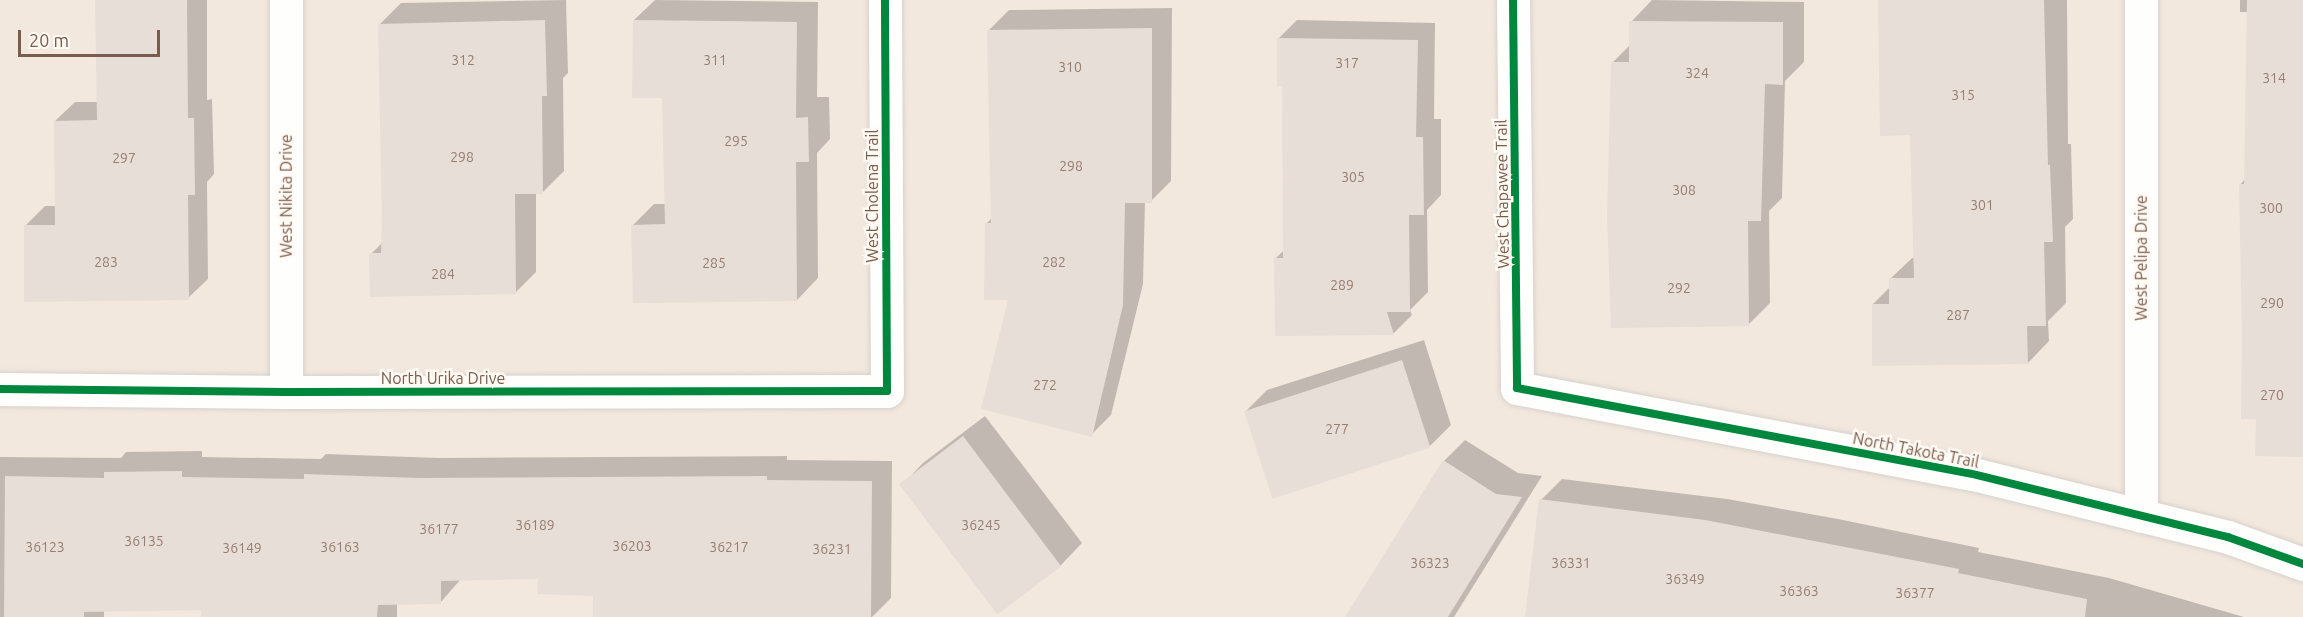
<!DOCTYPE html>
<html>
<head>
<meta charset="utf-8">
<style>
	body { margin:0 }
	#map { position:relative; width:2303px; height:617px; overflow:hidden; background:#f9f5f0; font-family:Ubuntu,sans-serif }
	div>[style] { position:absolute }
	.residential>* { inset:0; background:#f2e8de; transform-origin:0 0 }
	.shadow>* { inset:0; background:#0003 }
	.building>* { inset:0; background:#e6ded7; transform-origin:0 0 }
	.roads { filter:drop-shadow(0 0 2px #d7d1cb) drop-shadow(0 0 2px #d7d1cb) }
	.street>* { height:33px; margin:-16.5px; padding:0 16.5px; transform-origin:16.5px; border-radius:16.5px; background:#fefefd }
	.cycleway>* { height:8px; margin:-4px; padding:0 4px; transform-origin:4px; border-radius:4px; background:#00873e }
	span { translate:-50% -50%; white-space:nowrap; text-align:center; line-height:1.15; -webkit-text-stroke:5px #fffaf3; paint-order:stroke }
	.number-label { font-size:14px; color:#977e72 }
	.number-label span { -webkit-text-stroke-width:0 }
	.street-label { font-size:16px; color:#7a5c4d }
	.scale { position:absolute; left:18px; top:30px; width:142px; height:27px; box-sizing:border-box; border:3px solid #7a5c4d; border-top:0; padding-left:8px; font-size:18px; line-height:21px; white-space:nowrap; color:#7a5c4d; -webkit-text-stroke:4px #fffaf3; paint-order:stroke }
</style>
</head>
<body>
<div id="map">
	<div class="residential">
		<i style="left:0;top:0;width:2303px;height:617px"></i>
	</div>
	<div class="shadow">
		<i style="clip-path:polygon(97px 0,207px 0,207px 100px,212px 99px,214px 174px,207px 182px,208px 279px,188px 298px,25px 226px,45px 206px,56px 206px,55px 121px,75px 102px,98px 102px)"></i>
		<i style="clip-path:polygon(566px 0,568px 73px,563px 78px,564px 171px,543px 192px,536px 193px,536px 272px,515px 293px,371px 254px,383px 242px,380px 24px,401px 3px)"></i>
		<i style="clip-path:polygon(655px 0,818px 2px,817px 97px,829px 97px,830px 139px,817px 153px,818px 278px,797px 300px,633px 225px,654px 204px,666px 204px,664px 96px,634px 20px)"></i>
		<i style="clip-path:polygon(1652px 0,1804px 2px,1804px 62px,1785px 81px,1782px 198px,1769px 211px,1770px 303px,1748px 325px,1612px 63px,1631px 44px,1631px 22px)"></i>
		<i style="clip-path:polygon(1879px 0,2067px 0,2068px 144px,2071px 144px,2073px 219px,2065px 227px,2066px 303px,2048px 321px,2049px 341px,2028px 363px,1873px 304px,1890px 287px,1890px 279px,1912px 258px,1915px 258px,1912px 134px)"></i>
		<i style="clip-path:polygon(2240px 0,2303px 0,2303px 455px,2258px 417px,2244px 335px,2240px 185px,2245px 179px,2248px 12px,2240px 12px)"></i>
		<i style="clip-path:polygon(1172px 8px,1171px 181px,1151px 201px,1145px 201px,1143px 284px,1111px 415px,1091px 435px,1010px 299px,986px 224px,992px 218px,989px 30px,1009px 10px)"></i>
		<i style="clip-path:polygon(1297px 20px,1435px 23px,1434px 119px,1441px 119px,1441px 195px,1427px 210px,1428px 292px,1410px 310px,1412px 315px,1394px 333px,1277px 335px,1276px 258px,1285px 249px,1283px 85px,1279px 38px)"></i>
		<i style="clip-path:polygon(1424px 340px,1451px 425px,1429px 447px,1246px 411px,1267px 390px)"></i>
		<i style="clip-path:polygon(985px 416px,1082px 543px,1061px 565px,1000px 612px,902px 485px,923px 463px)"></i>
		<i style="clip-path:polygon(1465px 440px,1518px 473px,1542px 476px,1454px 617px,1375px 617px,1444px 461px)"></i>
		<i style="clip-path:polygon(202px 451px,202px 457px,321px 459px,326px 454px,439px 458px,787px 456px,787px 460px,892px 461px,891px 598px,872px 617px,595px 617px,594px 594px,539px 578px,461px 579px,440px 603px,397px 604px,397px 617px,203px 617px,203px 608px,104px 610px,104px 617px,0 617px,0 457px,121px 458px,126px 452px)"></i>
		<i style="clip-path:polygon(1562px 479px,1727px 499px,1838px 519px,1979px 548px,1978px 552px,2109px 578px,2244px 617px,1526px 617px,1541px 500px)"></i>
	</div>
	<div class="building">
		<i style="clip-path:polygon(95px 0,187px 0,188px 118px,194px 118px,195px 195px,188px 195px,189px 300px,24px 302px,24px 225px,55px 225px,54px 121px,97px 120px)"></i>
		<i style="clip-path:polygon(1878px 0,2044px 0,2048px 165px,2050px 165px,2053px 242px,2044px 242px,2046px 326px,2027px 326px,2028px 364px,1872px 366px,1872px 304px,1889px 304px,1889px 278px,1914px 278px,1910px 135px,1880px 136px)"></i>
		<i style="clip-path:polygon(2247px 0,2303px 0,2303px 457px,2255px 456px,2256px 419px,2241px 419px,2242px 335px,2239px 184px,2244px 184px)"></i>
		<i style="clip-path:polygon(545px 20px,547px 96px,542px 96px,543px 194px,515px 194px,516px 294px,370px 297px,369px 253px,381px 253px,382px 219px,378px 24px)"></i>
		<i style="clip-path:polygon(633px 20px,797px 22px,796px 118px,808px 117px,809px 162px,796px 162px,797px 301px,633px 303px,631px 225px,665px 224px,662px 98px,632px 98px)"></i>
		<i style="clip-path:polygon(1629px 21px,1783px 22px,1783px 85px,1765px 84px,1761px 221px,1748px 221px,1749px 326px,1611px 328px,1607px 217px,1611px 62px,1629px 62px)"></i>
		<i style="clip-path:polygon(1152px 28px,1152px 203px,1125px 203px,1123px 305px,1092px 437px,981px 409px,1008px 300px,984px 300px,985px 223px,991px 223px,987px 30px)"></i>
		<i style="clip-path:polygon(1277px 38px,1418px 40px,1416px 137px,1423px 137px,1424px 215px,1409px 215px,1410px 312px,1387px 312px,1394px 335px,1275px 336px,1274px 258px,1283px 258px,1282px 86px,1277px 86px)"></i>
		<i style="left:1402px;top:360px;width:92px;height:166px;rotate:72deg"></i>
		<i style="left:963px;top:436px;width:163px;height:80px;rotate:53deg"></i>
		<i style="clip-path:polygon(1443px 460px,1496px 494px,1522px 497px,1448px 617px,1345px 617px)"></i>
		<i style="clip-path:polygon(182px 471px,182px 477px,304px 479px,304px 474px,418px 478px,767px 476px,767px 480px,872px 481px,871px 617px,593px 617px,593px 596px,537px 594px,538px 579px,441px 581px,441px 604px,378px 605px,377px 617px,201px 617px,201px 610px,84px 612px,84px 617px,4px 617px,5px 476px,104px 478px,104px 472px)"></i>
		<i style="clip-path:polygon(1539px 499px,1705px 520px,1959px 569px,1958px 573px,2087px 599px,2085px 617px,1525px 617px)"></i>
	</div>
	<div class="roads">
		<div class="street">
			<i style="left:1513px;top:0;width:388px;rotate:89.4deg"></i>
			<i style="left:1517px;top:388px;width:460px;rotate:10.7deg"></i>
			<i style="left:1969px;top:473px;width:267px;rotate:13.9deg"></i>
			<i style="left:2228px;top:537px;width:80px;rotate:19.8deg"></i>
			<i style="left:0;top:389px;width:286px;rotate:0.6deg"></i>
			<i style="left:286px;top:392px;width:601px;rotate:-0.1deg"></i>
			<i style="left:887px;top:391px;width:391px;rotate:-90.3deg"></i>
			<i style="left:286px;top:392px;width:392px;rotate:-90deg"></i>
			<i style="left:2141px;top:516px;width:516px;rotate:-90deg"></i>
		</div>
	</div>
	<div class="cycleway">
		<i style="left:1513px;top:0;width:388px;rotate:89.4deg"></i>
		<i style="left:1517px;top:388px;width:460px;rotate:10.7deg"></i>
		<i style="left:1969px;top:473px;width:267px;rotate:13.9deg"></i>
		<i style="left:2228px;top:537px;width:80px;rotate:19.8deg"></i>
		<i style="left:0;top:389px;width:286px;rotate:0.6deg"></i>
		<i style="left:286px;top:392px;width:601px;rotate:-0.1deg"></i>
		<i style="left:887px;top:391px;width:391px;rotate:-90.3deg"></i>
	</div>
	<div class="number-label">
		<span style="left:463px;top:60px">312</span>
		<span style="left:715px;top:60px">311</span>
		<span style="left:1347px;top:63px">317</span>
		<span style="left:1070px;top:67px">310</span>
		<span style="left:1697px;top:73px">324</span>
		<span style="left:2274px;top:78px">314</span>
		<span style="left:1963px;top:95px">315</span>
		<span style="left:736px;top:141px">295</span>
		<span style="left:462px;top:157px">298</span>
		<span style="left:124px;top:158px">297</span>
		<span style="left:1071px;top:166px">298</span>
		<span style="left:1353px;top:177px">305</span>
		<span style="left:1684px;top:190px">308</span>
		<span style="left:1982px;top:205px">301</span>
		<span style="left:2271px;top:208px">300</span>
		<span style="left:106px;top:262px">283</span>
		<span style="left:1054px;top:262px">282</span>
		<span style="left:714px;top:263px">285</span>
		<span style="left:443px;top:274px">284</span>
		<span style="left:1342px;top:285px">289</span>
		<span style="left:1679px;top:288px">292</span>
		<span style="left:2272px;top:303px">290</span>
		<span style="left:1958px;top:315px">287</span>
		<span style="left:1045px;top:385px">272</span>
		<span style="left:2272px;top:395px">270</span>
		<span style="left:1337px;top:429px">277</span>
		<span style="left:535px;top:525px">36189</span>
		<span style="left:981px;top:525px">36245</span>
		<span style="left:439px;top:529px">36177</span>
		<span style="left:144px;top:541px">36135</span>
		<span style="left:632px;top:546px">36203</span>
		<span style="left:45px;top:547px">36123</span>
		<span style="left:340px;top:547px">36163</span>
		<span style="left:729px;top:547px">36217</span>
		<span style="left:242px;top:548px">36149</span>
		<span style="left:832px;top:549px">36231</span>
		<span style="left:1430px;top:563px">36323</span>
		<span style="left:1571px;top:563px">36331</span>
		<span style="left:1685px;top:579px">36349</span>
		<span style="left:1799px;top:591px">36363</span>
		<span style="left:1915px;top:593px">36377</span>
	</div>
	<div class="street-label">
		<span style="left:1502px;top:194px;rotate:-91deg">West Chapawee Trail</span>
		<span style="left:286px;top:196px;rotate:-90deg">West Nikita Drive</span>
		<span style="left:872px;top:196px;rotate:-90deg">West Cholena Trail</span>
		<span style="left:2141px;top:258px;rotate:-90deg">West Pelipa Drive</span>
		<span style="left:443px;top:378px">North Urika Drive</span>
		<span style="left:1916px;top:450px;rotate:11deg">North Takota Trail</span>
	</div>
	<div class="scale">20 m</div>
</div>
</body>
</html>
